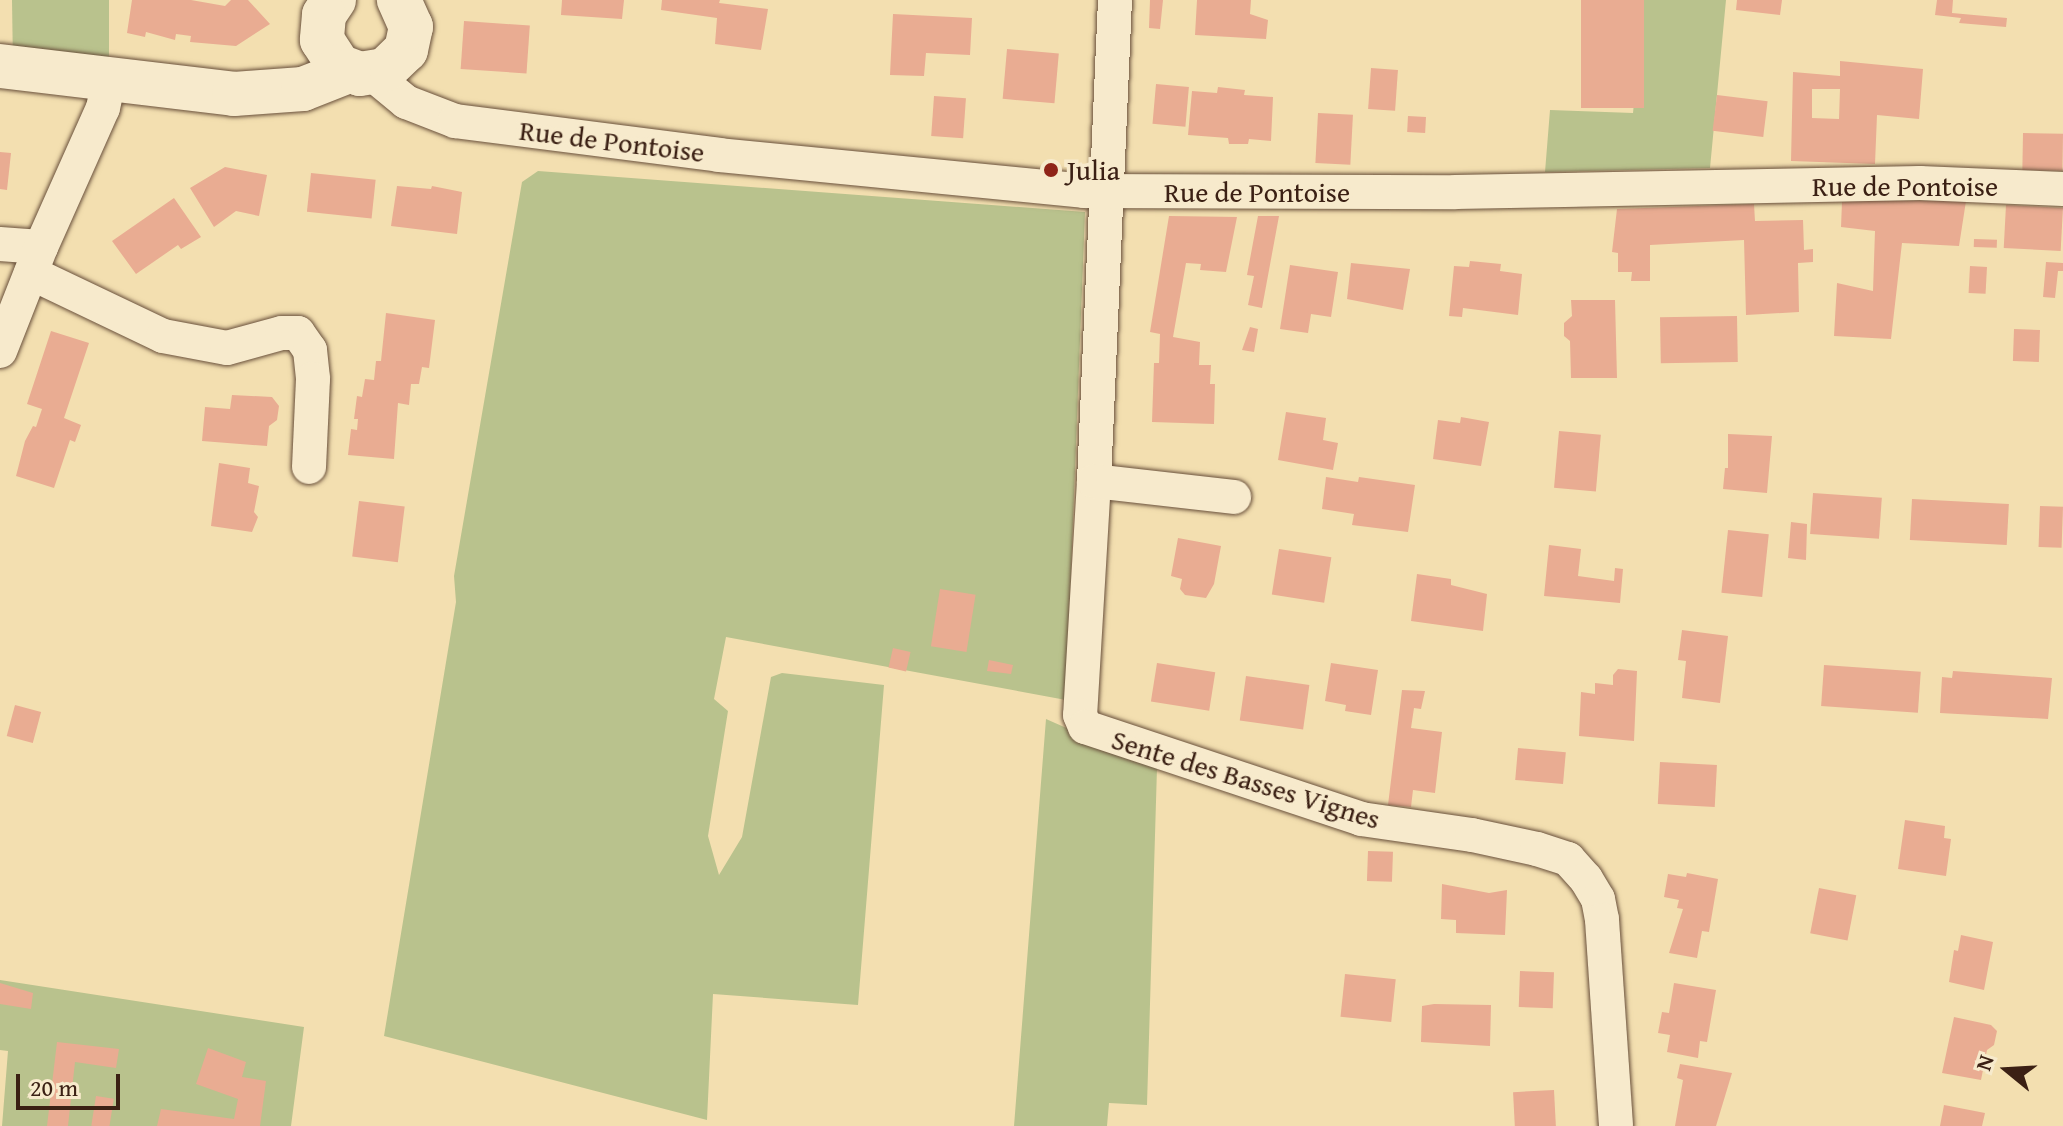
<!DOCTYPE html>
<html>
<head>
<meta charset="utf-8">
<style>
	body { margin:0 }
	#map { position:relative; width:2063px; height:1126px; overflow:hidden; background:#f3dfb0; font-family:"Gentium Book Plus",serif }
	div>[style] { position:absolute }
	.green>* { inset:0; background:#b9c28d }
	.building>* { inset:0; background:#e9ac92; transform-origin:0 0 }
	.roads { filter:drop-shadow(0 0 2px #69503b) drop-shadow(0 0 2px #69503b) }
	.street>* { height:34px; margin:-17px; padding:0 17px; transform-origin:17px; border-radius:17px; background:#f7eacc }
	.secondary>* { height:44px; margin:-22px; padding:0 22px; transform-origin:22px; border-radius:22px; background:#f7eacc }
	.dots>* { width:22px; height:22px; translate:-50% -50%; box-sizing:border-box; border:4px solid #f7eacc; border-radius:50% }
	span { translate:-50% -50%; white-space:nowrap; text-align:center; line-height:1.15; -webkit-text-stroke:7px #f7eacc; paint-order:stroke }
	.street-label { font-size:28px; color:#3b2014 }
	.poi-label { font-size:28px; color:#3b2014 }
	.left { translate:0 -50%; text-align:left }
	.north { position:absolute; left:1967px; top:1030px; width:80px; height:80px; -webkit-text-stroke:6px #f7eacc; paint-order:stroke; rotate:288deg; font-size:22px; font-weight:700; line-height:32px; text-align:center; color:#3b2014 }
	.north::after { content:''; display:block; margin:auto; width:28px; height:36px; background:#3b2014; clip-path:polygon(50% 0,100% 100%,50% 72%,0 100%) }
	.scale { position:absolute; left:16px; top:1074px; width:104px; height:36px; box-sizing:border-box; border:4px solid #3b2014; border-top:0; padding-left:10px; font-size:24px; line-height:28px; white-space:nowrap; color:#3b2014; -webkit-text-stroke:6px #f7eacc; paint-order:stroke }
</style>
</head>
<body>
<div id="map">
	<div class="green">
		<i style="clip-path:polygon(12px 0,109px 0,109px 79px,13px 67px)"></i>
		<i style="clip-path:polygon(1644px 0,1726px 0,1710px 168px,1545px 172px,1550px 110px,1633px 113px)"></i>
		<i style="clip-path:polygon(538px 171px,1085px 212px,1066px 700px,726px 637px,714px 699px,728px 711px,708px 836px,719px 875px,742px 837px,771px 677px,782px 673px,884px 685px,858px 1005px,713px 994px,707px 1120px,384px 1036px,456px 602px,454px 576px,522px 182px)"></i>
		<i style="clip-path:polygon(1046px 719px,1157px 768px,1147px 1105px,1109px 1103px,1107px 1126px,1014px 1126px)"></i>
		<i style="clip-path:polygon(0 980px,304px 1027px,291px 1126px,2px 1126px,8px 1051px,0 1050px)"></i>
	</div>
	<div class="building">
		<i style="clip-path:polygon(132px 0,191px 0,225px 6px,231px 0,248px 0,270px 24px,236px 46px,190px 42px,191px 36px,176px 34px,175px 40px,146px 32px,145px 37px,127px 33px)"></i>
		<i style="clip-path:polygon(562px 0,624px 0,622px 19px,561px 15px)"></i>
		<i style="clip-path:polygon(662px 0,720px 0,719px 3px,768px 9px,761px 50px,715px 44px,717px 18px,661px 10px)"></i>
		<i style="clip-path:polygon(1150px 0,1163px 0,1160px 29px,1149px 28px)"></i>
		<i style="clip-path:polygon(1197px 0,1251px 0,1250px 14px,1268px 20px,1266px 39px,1195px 35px)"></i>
		<i style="left:1581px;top:0;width:63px;height:108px"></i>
		<i style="clip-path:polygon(1737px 0,1782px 0,1780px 15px,1736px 10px)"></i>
		<i style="clip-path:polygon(1937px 0,1953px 0,1952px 13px,2007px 18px,2006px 27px,1959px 23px,1961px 18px,1935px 15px)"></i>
		<i style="clip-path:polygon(893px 14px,972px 18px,970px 55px,926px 53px,924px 76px,890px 75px)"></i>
		<i style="left:464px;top:21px;width:66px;height:48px;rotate:4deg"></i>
		<i style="left:1007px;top:49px;width:52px;height:50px;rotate:5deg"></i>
		<i style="clip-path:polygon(evenodd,1840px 61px,1923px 69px,1919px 119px,1877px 115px,1875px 164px,1791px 161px,1793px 72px,1840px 76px,1840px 61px,1812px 89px,1840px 89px,1839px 119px,1812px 118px,1812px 89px)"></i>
		<i style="left:1371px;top:68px;width:27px;height:41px;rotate:4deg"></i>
		<i style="left:1156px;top:84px;width:33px;height:40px;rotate:5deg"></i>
		<i style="clip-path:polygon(1218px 87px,1245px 90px,1244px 95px,1273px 97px,1271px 141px,1249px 139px,1248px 144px,1229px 144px,1228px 138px,1188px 135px,1192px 91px,1217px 93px)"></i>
		<i style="left:1717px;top:95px;width:51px;height:36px;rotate:7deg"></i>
		<i style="left:934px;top:96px;width:32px;height:40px;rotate:4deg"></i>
		<i style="left:1318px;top:113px;width:35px;height:50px;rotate:3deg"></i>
		<i style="left:1408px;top:116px;width:18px;height:16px;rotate:3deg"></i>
		<i style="left:2023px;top:133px;width:40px;height:37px;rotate:1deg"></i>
		<i style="clip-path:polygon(0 152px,11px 153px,7px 190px,0 189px)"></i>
		<i style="clip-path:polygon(225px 167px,267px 175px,259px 216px,236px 211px,214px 227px,190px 188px)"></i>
		<i style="left:311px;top:173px;width:65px;height:39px;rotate:6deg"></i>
		<i style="clip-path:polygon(397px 186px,431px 189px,432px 186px,462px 192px,457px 234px,391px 226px)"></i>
		<i style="clip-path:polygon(174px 198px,201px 237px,181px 249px,178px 245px,136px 274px,112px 241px)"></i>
		<i style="clip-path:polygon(1863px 200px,1966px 201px,1959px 246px,1902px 243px,1891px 339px,1834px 336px,1837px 283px,1873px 291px,1875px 231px,1841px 227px,1842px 202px)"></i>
		<i style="clip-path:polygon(1754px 204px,1755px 221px,1803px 220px,1804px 250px,1813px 249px,1813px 262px,1798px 263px,1799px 312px,1746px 315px,1744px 240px,1650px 245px,1650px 281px,1631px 281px,1632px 272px,1618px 272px,1618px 253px,1612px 252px,1617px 209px)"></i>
		<i style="left:2006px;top:205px;width:57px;height:43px;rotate:3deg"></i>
		<i style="clip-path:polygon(1169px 216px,1237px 217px,1226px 272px,1200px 270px,1201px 264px,1186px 263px,1173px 337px,1200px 342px,1199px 365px,1211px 365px,1210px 384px,1215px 384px,1214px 424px,1152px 422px,1154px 363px,1159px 363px,1160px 334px,1150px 332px)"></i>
		<i style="clip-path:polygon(1258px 216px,1279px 216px,1262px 308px,1248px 305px,1254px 276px,1247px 275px)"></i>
		<i style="left:1974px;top:239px;width:23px;height:8px;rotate:2deg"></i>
		<i style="clip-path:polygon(1470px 261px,1501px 264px,1500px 271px,1522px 274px,1518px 315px,1463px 308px,1462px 317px,1449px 316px,1454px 266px,1469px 267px)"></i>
		<i style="clip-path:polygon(2046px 262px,2063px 263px,2063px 271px,2058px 271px,2055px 298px,2043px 297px)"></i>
		<i style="clip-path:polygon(1351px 263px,1410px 269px,1403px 310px,1347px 299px)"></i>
		<i style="clip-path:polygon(1290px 265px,1338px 272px,1331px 317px,1311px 314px,1308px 333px,1280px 329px)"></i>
		<i style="left:1970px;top:266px;width:17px;height:27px;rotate:3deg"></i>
		<i style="clip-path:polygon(1571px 300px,1615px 300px,1617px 378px,1571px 378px,1570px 341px,1564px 336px,1564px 323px,1572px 316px)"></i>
		<i style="clip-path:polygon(386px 313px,435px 320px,429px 368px,422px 367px,419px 384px,411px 384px,409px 405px,398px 403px,394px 459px,348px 455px,351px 429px,357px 430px,358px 419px,354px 419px,357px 396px,362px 397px,365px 379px,374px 380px,376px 361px,381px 361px)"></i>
		<i style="left:1737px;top:316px;width:46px;height:77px;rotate:89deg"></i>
		<i style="clip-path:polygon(1250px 327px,1258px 329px,1254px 352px,1242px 350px)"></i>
		<i style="left:2014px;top:329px;width:26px;height:32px;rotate:2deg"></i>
		<i style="clip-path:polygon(51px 331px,89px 343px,64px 418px,81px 425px,75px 442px,70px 440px,54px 488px,16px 476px,25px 441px,33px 426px,36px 427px,42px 409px,27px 404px)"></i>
		<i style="clip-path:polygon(232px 395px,272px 397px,279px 406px,277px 420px,269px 426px,267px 446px,202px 441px,205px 407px,230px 409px)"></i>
		<i style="clip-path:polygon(1286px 412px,1326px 418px,1323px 440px,1338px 443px,1333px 470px,1278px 460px)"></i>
		<i style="clip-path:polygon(1461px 417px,1489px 422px,1481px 466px,1433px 459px,1438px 420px,1460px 423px)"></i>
		<i style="left:1559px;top:431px;width:42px;height:57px;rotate:5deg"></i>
		<i style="clip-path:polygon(1728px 434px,1772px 436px,1767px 493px,1723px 489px,1725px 468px,1728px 468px)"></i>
		<i style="clip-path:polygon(219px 463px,250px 468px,248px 483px,259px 486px,254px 512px,258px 517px,252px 532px,211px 526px)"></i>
		<i style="clip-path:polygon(1326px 477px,1358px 482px,1359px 477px,1415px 485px,1408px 532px,1352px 525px,1354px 514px,1322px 509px)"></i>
		<i style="left:1813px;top:493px;width:69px;height:41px;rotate:4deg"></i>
		<i style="left:1912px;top:499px;width:97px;height:41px;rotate:3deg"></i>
		<i style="left:359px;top:501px;width:46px;height:56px;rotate:7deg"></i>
		<i style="left:2040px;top:506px;width:23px;height:41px;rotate:2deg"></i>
		<i style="clip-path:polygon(1791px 522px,1807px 524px,1806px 560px,1788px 558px)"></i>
		<i style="left:1728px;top:530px;width:41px;height:63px;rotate:6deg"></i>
		<i style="clip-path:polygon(1178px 538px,1221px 546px,1214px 584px,1206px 598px,1185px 595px,1180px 589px,1182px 579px,1171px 576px)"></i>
		<i style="clip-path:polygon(1549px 545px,1581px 549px,1578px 576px,1614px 581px,1615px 568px,1623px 569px,1620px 603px,1544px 596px)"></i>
		<i style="left:1279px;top:549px;width:53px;height:46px;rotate:9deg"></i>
		<i style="clip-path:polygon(1417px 574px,1451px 579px,1451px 585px,1487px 594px,1483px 631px,1411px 621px)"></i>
		<i style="left:940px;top:589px;width:36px;height:58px;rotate:9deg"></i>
		<i style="clip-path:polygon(1682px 630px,1728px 636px,1720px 703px,1682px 698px,1686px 661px,1678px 660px)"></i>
		<i style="left:893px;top:648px;width:18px;height:20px;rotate:13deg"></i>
		<i style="clip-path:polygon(989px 660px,1013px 665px,1011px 674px,987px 671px)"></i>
		<i style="left:1157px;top:663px;width:59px;height:39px;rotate:9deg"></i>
		<i style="clip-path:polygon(1331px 663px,1378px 670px,1371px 715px,1345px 711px,1346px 705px,1325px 701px)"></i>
		<i style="left:1824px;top:665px;width:97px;height:41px;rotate:4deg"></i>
		<i style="clip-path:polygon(1618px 669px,1637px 671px,1634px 741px,1579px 736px,1581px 692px,1595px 694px,1595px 683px,1613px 685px,1613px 675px)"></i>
		<i style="clip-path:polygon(1953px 671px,2052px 678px,2048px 719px,1940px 713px,1942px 677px,1952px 678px)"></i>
		<i style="left:1246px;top:676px;width:64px;height:45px;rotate:8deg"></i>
		<i style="clip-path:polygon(1402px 690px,1425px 691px,1421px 709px,1414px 708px,1411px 728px,1442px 732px,1435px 793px,1413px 790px,1411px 807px,1388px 805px)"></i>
		<i style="left:15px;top:705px;width:27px;height:32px;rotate:15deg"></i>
		<i style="left:1518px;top:748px;width:48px;height:32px;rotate:5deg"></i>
		<i style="left:1660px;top:762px;width:57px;height:42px;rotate:3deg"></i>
		<i style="clip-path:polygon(1905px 820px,1945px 826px,1944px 838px,1951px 839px,1946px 876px,1898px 869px)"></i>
		<i style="left:1368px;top:851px;width:25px;height:30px;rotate:2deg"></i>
		<i style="clip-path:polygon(1687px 873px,1718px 879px,1709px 932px,1702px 931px,1697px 958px,1669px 953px,1683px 909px,1677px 908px,1679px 900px,1664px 897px,1668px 874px,1686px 877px)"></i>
		<i style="clip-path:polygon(1442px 884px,1489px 893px,1507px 890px,1505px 935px,1456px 933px,1456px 920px,1441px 919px)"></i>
		<i style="left:1819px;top:888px;width:38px;height:46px;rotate:11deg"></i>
		<i style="clip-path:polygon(1961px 935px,1993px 942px,1984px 990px,1949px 982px,1954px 950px,1958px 951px)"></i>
		<i style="left:1520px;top:971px;width:34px;height:36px;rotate:2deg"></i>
		<i style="left:1345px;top:974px;width:51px;height:43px;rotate:6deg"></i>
		<i style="clip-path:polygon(0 983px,33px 993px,31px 1009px,0 1004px)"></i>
		<i style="clip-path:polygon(1674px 983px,1716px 990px,1707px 1042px,1700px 1041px,1698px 1058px,1667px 1052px,1670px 1035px,1658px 1033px,1662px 1012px,1669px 1013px)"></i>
		<i style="clip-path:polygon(1434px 1004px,1491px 1005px,1490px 1046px,1421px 1042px,1422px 1006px)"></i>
		<i style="clip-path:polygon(1954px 1017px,1991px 1025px,1997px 1031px,1994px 1045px,1987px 1050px,1981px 1080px,1942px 1073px)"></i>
		<i style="clip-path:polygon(57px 1042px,119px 1049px,116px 1068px,75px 1062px,68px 1126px,47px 1126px)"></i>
		<i style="clip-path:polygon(208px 1048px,246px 1062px,242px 1077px,266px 1081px,260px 1126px,157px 1126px,161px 1109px,234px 1119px,238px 1099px,196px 1084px)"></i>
		<i style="clip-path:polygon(1680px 1064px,1732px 1073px,1716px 1126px,1675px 1126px,1683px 1080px,1677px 1078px)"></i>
		<i style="left:1554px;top:1090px;width:36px;height:41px;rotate:87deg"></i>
		<i style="left:96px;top:1096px;width:18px;height:30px;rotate:9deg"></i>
		<i style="clip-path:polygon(1944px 1105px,1985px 1113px,1982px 1126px,1940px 1126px)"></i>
	</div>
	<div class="roads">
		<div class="street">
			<i style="left:1115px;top:0;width:481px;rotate:92.5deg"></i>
			<i style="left:1094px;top:481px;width:234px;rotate:93.4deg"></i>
			<i style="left:1080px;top:715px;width:13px;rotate:67deg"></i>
			<i style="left:1085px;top:727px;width:291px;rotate:18.4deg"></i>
			<i style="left:1361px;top:819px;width:112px;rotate:8.2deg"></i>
			<i style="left:1472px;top:835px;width:66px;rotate:12.2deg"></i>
			<i style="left:1537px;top:849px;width:33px;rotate:18deg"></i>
			<i style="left:1568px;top:859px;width:27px;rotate:48deg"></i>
			<i style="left:1586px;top:879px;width:23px;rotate:59deg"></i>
			<i style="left:1598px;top:899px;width:21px;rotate:79deg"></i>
			<i style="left:1602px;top:920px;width:206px;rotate:86.1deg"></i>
			<i style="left:372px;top:74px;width:44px;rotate:39.5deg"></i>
			<i style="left:406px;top:102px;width:53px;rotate:21.2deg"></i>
			<i style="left:455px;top:121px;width:266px;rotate:7.3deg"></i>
			<i style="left:719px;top:155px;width:367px;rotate:5.6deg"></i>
			<i style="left:1084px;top:191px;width:371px;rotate:0.2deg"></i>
			<i style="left:1455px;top:192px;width:465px;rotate:-1.1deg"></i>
			<i style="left:1920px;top:183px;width:143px;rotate:2.4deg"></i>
			<i style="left:0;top:244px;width:41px;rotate:4.2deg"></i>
			<i style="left:31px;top:273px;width:146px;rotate:25.5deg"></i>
			<i style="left:163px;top:336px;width:65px;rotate:10.6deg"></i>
			<i style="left:227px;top:348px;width:57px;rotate:-15.3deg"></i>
			<i style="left:282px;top:333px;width:16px"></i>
			<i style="left:298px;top:333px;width:21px;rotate:55deg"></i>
			<i style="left:310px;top:350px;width:29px;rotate:84deg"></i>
			<i style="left:313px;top:379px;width:88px;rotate:92.6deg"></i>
			<i style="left:0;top:351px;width:112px;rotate:-68.5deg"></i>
			<i style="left:41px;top:247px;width:152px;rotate:-66deg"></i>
			<i style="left:103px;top:108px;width:30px;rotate:-78deg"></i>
			<i style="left:1094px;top:481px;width:141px;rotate:6.5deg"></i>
		</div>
		<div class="secondary">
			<i style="left:334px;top:0;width:18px;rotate:124deg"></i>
			<i style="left:324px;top:15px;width:25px;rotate:95deg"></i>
			<i style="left:322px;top:40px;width:31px;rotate:57deg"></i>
			<i style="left:339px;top:66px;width:22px;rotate:21deg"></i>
			<i style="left:360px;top:74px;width:25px;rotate:-9deg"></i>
			<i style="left:385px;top:70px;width:29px;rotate:-44deg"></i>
			<i style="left:406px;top:50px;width:24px;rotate:-78deg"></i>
			<i style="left:411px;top:27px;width:30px;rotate:-114deg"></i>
			<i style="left:0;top:66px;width:236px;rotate:6.8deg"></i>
			<i style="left:234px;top:94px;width:69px;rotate:-4.1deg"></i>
			<i style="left:303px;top:89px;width:49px;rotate:-21.4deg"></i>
		</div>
	</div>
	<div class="dots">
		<i style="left:1051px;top:170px;background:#8f2418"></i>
	</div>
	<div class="street-label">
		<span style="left:612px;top:141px;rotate:7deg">Rue de Pontoise</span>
		<span style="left:1905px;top:186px">Rue de Pontoise</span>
		<span style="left:1257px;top:192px">Rue de Pontoise</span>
		<span style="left:1246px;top:779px;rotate:17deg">Sente des Basses Vignes</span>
	</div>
	<div class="poi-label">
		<span class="left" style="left:1067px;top:170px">Julia</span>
	</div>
	<div class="north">N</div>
	<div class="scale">20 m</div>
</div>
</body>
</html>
